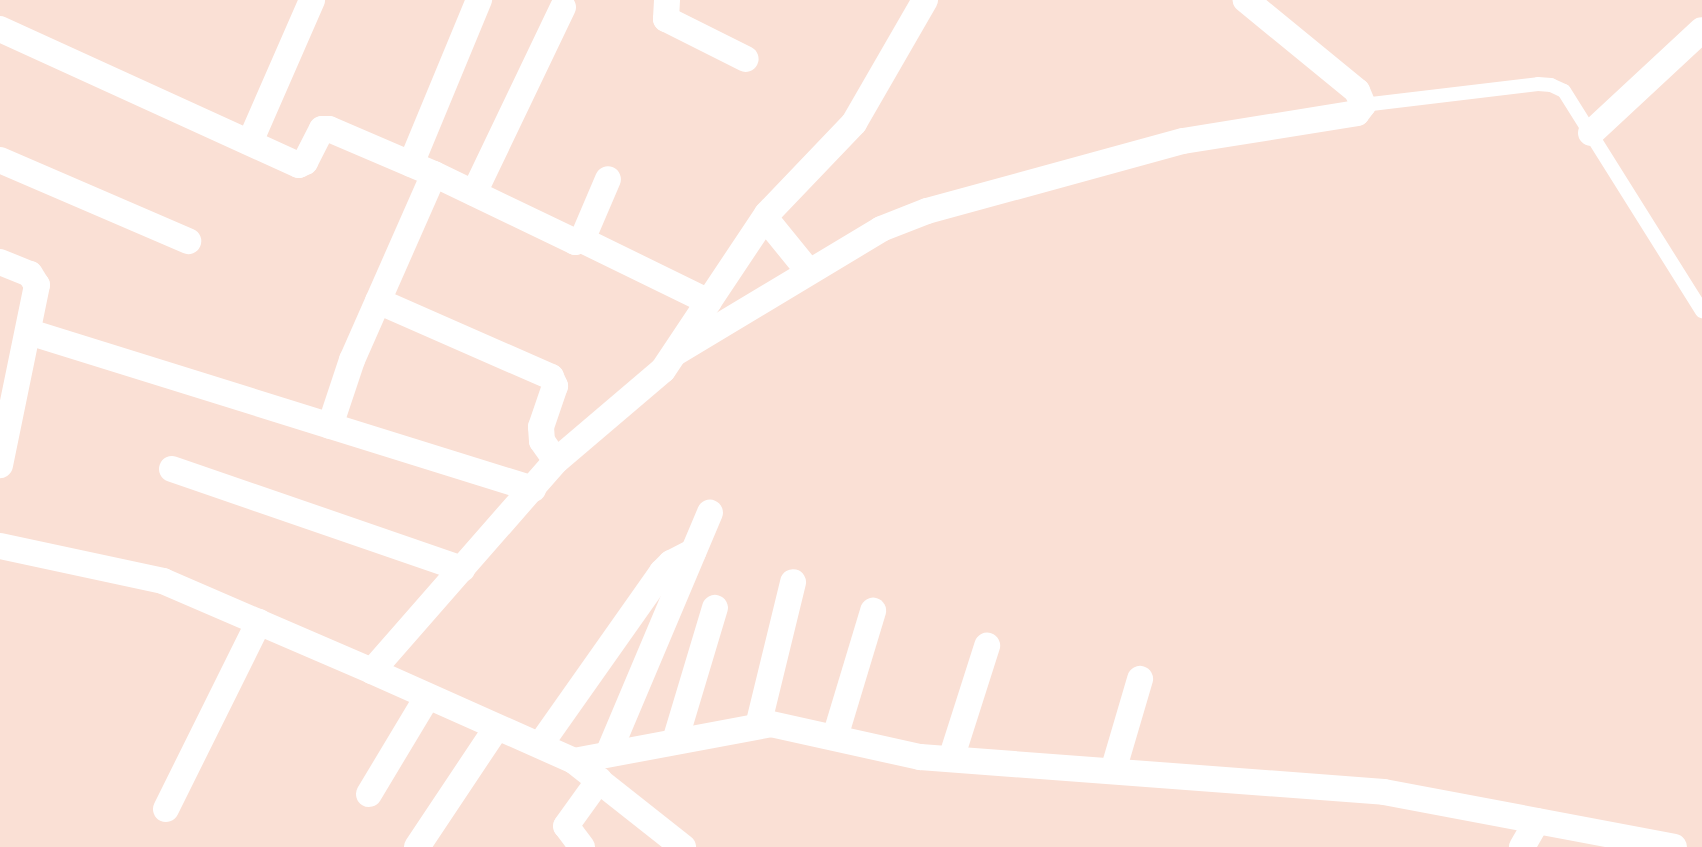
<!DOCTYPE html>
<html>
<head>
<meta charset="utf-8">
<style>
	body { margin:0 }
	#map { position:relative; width:1702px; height:847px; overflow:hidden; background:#fae0d5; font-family:"PT Sans Narrow",sans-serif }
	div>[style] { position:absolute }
	.lane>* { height:14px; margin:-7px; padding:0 7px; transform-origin:7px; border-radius:7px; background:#fff }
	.street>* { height:26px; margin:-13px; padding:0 13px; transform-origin:13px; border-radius:13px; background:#fff }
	span { translate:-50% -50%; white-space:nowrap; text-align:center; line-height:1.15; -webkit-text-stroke:6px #fff; paint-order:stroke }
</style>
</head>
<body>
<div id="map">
	<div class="lane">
		<i style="left:1363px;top:105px;width:176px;rotate:-6.8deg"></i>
		<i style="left:1538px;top:84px;width:13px;rotate:4deg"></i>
		<i style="left:1551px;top:85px;width:14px;rotate:25deg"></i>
		<i style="left:1564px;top:91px;width:260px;rotate:57.9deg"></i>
	</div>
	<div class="street">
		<i style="left:667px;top:0;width:19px;rotate:93deg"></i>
		<i style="left:666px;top:19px;width:89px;rotate:26.6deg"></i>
		<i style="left:0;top:29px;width:328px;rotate:24.5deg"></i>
		<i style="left:299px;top:165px;width:7px;rotate:-27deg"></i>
		<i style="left:305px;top:162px;width:37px;rotate:-63deg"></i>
		<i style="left:322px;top:129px;width:7px"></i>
		<i style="left:329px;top:129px;width:114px;rotate:23.2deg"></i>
		<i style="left:434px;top:174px;width:157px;rotate:25.7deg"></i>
		<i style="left:575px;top:242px;width:7px;rotate:-16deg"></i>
		<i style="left:582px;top:240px;width:66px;rotate:-66.9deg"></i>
		<i style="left:1591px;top:133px;width:151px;rotate:-42.9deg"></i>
		<i style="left:250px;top:142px;width:155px;rotate:-66.4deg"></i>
		<i style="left:0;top:160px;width:205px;rotate:23.3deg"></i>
		<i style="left:411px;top:164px;width:178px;rotate:-67.5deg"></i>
		<i style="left:474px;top:193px;width:206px;rotate:-64.4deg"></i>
		<i style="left:766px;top:219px;width:68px;rotate:50.9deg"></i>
		<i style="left:582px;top:240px;width:141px;rotate:26deg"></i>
		<i style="left:0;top:262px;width:32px;rotate:22deg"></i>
		<i style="left:30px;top:274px;width:13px;rotate:58deg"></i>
		<i style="left:37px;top:285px;width:184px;rotate:101.6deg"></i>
		<i style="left:378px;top:301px;width:189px;rotate:23.7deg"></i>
		<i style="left:551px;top:377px;width:10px;rotate:66deg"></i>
		<i style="left:555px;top:386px;width:43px;rotate:108.9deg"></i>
		<i style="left:541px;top:427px;width:14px;rotate:86deg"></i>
		<i style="left:542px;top:441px;width:24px;rotate:55deg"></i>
		<i style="left:29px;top:332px;width:528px;rotate:17.3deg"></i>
		<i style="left:675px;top:353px;width:240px;rotate:-31deg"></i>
		<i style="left:881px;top:229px;width:49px;rotate:-21.4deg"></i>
		<i style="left:927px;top:211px;width:265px;rotate:-15.3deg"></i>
		<i style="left:1183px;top:141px;width:176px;rotate:-9.1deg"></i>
		<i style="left:1357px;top:113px;width:10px;rotate:-53deg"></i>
		<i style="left:1363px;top:105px;width:15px;rotate:-113deg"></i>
		<i style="left:1357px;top:91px;width:144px;rotate:-140.7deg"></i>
		<i style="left:330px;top:426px;width:70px;rotate:-71.6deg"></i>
		<i style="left:352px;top:360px;width:203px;rotate:-66.2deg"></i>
		<i style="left:172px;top:469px;width:307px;rotate:19deg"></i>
		<i style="left:0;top:546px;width:167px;rotate:12.1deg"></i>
		<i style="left:163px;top:581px;width:228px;rotate:23.3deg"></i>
		<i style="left:372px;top:671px;width:221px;rotate:24deg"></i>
		<i style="left:574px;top:761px;width:139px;rotate:38.3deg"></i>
		<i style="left:372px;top:671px;width:279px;rotate:-48.8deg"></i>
		<i style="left:556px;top:461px;width:140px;rotate:-40.4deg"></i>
		<i style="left:663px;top:370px;width:187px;rotate:-56.3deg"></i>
		<i style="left:767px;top:214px;width:126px;rotate:-46.3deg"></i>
		<i style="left:854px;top:123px;width:142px;rotate:-60deg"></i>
		<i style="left:758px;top:726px;width:148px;rotate:-76.3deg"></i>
		<i style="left:835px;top:737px;width:132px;rotate:-73.2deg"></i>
		<i style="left:675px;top:741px;width:139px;rotate:-73.3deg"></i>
		<i style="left:540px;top:745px;width:212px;rotate:-54.8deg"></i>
		<i style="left:662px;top:572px;width:13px;rotate:-45deg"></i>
		<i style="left:671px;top:563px;width:25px;rotate:-27deg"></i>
		<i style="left:608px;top:754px;width:262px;rotate:-67.1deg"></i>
		<i style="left:951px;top:759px;width:119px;rotate:-72.3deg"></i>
		<i style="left:574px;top:761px;width:200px;rotate:-10.6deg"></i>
		<i style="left:771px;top:724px;width:153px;rotate:12.5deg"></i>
		<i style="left:920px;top:757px;width:465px;rotate:4.3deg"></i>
		<i style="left:1384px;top:792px;width:295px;rotate:10.7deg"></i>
		<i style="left:1113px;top:771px;width:96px;rotate:-73.6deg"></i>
		<i style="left:369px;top:794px;width:114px;rotate:-59deg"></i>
		<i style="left:166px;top:809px;width:209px;rotate:-63.6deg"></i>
		<i style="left:417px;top:847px;width:144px;rotate:-56.3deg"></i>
		<i style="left:582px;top:847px;width:26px;rotate:-127deg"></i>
		<i style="left:566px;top:826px;width:57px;rotate:-54.3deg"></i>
		<i style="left:1522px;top:847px;width:30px;rotate:-60deg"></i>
	</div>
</div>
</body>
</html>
